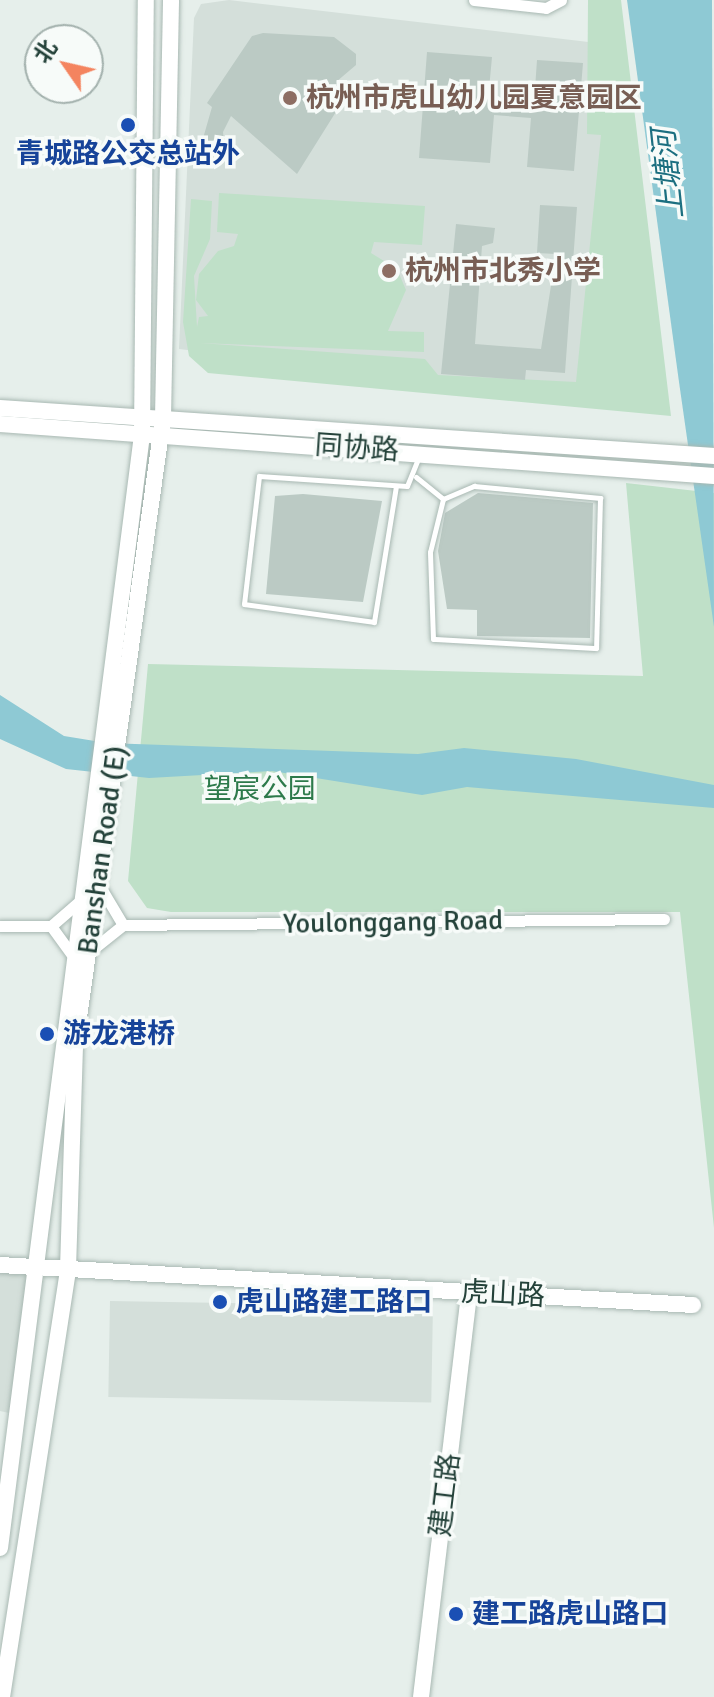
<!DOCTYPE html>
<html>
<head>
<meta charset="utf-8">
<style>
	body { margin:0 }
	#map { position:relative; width:714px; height:1697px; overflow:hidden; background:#e6efeb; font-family:Signika,"Noto Sans SC",sans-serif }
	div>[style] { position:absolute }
	.built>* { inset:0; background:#d4dfda; transform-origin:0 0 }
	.green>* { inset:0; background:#bfe0c8 }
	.water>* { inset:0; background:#8ec9d4 }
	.building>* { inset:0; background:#bbcac4 }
	.roads { filter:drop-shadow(0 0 2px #a8b8b2) drop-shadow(0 0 2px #a8b8b2) }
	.lane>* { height:5px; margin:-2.5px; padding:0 2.5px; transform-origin:2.5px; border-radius:2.5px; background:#fff }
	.street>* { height:11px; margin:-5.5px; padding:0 5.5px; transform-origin:5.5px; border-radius:5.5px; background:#fff }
	.secondary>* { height:16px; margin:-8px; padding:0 8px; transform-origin:8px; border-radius:8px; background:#fff }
	.dots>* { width:22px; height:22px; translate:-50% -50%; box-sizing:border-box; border:4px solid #f7fbf9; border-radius:50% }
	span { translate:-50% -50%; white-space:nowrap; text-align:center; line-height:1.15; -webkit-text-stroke:7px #f7fbf9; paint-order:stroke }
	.education-label { font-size:28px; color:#785e54; font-weight:700 }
	.left { translate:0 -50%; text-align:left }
	.transit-label { font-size:28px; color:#164399; font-weight:700 }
	.street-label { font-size:28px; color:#24423a }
	.park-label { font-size:28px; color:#2d7a4b }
	.water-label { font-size:30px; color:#1c6f80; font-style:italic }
	.north { position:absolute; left:24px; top:24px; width:80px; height:80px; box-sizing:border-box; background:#f7fbf9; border:2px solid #a3b1ad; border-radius:50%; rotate:304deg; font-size:22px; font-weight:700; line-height:32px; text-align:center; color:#24423a }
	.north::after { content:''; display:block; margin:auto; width:28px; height:36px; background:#f4845f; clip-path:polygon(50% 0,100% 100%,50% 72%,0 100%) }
</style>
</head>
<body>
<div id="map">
	<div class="built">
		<i style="clip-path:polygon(229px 0,614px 45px,587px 397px,179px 349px,194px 18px,201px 4px)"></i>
		<i style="clip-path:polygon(0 1265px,37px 1268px,18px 1415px,0 1411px)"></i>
		<i style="left:110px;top:1301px;width:323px;height:96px;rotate:1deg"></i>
	</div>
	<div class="green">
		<i style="clip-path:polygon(588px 0,621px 0,671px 416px,208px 373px,189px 356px,183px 322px,191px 199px,212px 201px,210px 239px,194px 276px,197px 327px,199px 317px,208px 316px,196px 300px,199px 274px,218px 251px,234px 246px,238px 234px,217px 232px,219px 193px,425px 206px,422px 245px,374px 242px,371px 253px,397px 269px,406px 290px,388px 331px,424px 332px,424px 352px,200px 343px,425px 359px,438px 375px,576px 382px,601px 135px,587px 134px)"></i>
		<i style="clip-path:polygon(626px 483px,714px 493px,714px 1228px,680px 912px,171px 912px,147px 908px,128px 881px,148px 664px,643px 676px)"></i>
	</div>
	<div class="water">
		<i style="clip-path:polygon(627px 0,712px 0,714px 627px,679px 382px)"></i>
		<i style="clip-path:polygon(0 695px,64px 736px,107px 743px,418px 754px,464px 748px,576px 759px,714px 785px,714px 808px,467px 787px,422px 795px,272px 771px,149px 778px,66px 769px,0 739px)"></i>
	</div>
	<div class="building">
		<i style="clip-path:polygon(263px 33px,334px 37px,356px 54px,356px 65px,336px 82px,349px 91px,297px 174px,231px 116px,223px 132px,226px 161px,198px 156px,212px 107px,207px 103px,252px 36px)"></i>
		<i style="clip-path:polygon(427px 52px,492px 57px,488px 100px,534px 103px,537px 60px,583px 63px,574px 171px,527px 167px,531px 118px,494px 115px,490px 163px,419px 158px)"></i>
		<i style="clip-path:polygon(540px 205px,577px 207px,565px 373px,526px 370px,525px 380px,441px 374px,456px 224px,495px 228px,493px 243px,482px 246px,475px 344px,541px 349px,556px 254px,537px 253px)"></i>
		<i style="clip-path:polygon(478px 493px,593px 503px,590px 638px,477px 636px,477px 610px,447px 609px,438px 551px,445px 513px)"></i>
		<i style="clip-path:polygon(303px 494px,382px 501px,363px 602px,266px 594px,275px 496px)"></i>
	</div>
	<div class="roads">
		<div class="lane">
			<i style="left:416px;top:477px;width:35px;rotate:39deg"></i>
			<i style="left:443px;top:499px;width:34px;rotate:-23deg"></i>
			<i style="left:474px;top:486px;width:127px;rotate:5.4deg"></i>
			<i style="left:600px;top:498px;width:150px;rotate:91.5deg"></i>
			<i style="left:596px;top:648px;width:163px;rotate:-176.8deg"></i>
			<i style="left:433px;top:639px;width:87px;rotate:-92deg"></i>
			<i style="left:430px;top:552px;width:55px;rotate:-76.2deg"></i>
			<i style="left:396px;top:486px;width:138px;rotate:99.2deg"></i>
			<i style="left:374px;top:622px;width:131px;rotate:-172.1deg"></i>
			<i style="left:244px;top:604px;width:129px;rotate:-83.3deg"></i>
			<i style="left:259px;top:476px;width:148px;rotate:3.9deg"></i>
			<i style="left:407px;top:486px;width:31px;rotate:-68deg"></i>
		</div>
		<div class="street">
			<i style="left:474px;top:0;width:72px;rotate:6.3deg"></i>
			<i style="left:546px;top:8px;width:17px;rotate:-28deg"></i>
			<i style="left:98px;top:883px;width:49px;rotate:59.2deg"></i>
			<i style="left:0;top:926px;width:51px"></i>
			<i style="left:51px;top:926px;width:37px;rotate:-41deg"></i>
			<i style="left:51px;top:926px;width:34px;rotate:54deg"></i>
			<i style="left:88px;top:953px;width:45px;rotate:-38.7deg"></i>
			<i style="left:123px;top:925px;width:541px;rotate:-0.64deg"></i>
		</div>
		<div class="secondary">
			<i style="left:0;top:408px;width:716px;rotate:3.85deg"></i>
			<i style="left:0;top:424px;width:716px;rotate:4.17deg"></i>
			<i style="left:0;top:1265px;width:694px;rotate:3.3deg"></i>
			<i style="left:0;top:1548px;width:1122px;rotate:-82.73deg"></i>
			<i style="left:142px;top:435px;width:435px;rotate:-89.5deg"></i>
			<i style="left:2px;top:1697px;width:433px;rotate:-81.2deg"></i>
			<i style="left:68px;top:1269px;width:223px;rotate:-88.2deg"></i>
			<i style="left:75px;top:1046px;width:634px;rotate:-82.02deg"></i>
			<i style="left:163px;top:418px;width:418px;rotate:-88.9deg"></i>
			<i style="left:421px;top:1697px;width:408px;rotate:-83.2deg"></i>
		</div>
	</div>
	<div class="dots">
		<i style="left:290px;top:98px;background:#8d6e63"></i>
		<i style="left:128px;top:125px;background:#1a4fb4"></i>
		<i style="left:389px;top:271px;background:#8d6e63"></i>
		<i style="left:47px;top:1034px;background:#1a4fb4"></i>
		<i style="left:220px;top:1302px;background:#1a4fb4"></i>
		<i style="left:456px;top:1614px;background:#1a4fb4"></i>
	</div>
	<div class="education-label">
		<span class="left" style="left:306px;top:98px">杭州市虎山幼儿园夏意园区</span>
		<span class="left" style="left:405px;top:271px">杭州市北秀小学</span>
	</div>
	<div class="transit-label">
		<span style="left:128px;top:154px">青城路公交总站外</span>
		<span class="left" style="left:63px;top:1034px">游龙港桥</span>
		<span class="left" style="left:236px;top:1302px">虎山路建工路口</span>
		<span class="left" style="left:472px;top:1614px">建工路虎山路口</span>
	</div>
	<div class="street-label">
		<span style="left:357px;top:448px;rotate:4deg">同协路</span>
		<span style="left:102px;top:850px;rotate:-82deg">Banshan Road (E)</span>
		<span style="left:393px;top:922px;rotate:-1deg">Youlonggang Road</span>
		<span style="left:503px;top:1294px;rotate:3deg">虎山路</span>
		<span style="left:445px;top:1495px;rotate:-83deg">建工路</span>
	</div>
	<div class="park-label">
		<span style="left:260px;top:789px">望宸公园</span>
	</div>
	<div class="water-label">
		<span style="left:669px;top:174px;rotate:-96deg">上塘河</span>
	</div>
	<div class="north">北</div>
</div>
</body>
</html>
